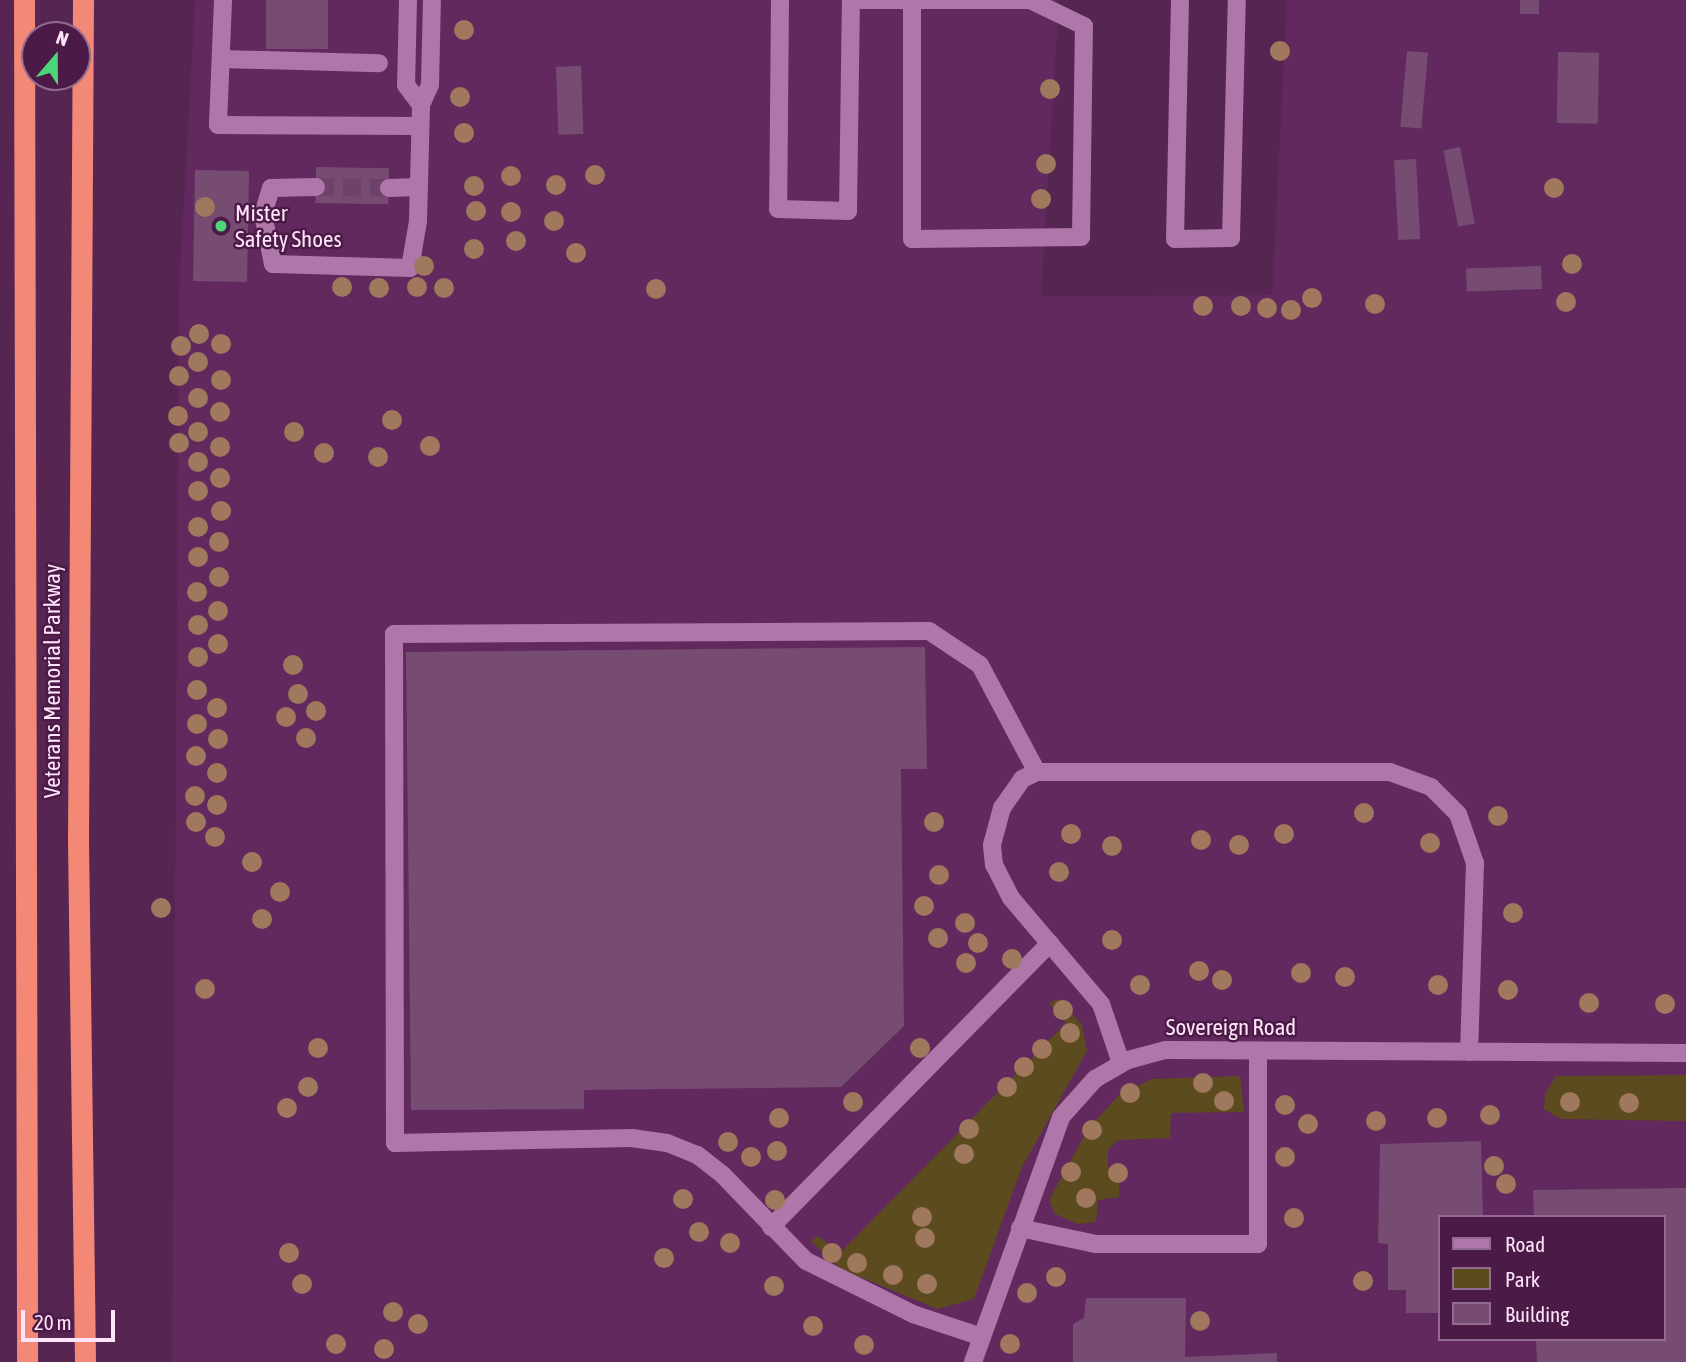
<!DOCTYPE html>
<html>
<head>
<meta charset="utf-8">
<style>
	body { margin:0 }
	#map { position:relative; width:1686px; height:1362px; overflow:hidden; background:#562552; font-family:"Asap Condensed",sans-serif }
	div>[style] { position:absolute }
	.built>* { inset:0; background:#61295d }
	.green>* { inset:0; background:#5b4b1f }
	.building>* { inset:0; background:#764c72; transform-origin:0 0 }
	.minor-tunnel>* { height:18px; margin-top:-9px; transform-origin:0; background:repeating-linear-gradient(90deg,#6f426b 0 18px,transparent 0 27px) }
	.minor>* { height:18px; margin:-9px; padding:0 9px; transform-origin:9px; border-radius:9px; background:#af77a9 }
	.highway>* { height:21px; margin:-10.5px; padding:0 10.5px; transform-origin:10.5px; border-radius:10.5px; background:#f38876 }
	.trees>* { width:20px; height:20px; margin:-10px; border-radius:50%; background:#9f785e }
	.dots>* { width:19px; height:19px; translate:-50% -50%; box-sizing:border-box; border:4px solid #4b1a47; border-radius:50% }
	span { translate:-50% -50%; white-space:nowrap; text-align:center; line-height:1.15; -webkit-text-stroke:5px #4b1a47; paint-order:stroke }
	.poi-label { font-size:23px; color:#fee5fa }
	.left { translate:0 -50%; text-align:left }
	.street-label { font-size:23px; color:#fee5fa }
	.legend { position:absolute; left:1438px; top:1215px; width:228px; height:126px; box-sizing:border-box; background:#4b1a47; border:2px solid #936b8f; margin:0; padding:9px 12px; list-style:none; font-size:21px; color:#fee5fa }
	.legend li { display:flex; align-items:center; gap:14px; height:35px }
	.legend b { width:35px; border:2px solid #936b8f }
	.north { position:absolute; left:21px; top:21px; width:70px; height:70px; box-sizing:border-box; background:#4b1a47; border:2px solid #936b8f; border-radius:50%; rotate:20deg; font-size:19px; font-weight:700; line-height:28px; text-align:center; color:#fee5fa }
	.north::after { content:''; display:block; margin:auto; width:24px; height:32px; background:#4bd677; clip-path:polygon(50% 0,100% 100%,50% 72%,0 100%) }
	.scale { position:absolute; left:21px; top:1310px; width:94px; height:32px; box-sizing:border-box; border:4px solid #fee5fa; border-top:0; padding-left:9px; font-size:21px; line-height:24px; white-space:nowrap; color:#fee5fa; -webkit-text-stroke:5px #4b1a47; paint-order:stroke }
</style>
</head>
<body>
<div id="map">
	<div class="built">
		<i style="clip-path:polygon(evenodd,195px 0,1059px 0,1041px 296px,1272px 295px,1287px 0,1686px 0,1686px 1362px,172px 1362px,179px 289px,195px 0,1439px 1217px,1663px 1217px,1663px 1339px,1439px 1339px,1439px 1217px)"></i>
	</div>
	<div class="green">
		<i style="clip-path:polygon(1059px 999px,1082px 1025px,1087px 1051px,1022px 1167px,974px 1299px,937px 1309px,841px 1269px,811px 1241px,818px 1236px,840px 1253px,1066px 1023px,1049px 1003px)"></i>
		<i style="clip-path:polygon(1686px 1075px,1686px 1121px,1560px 1119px,1544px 1109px,1545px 1094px,1556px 1076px)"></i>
		<i style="clip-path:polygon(1240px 1076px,1244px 1112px,1171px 1113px,1170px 1138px,1119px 1140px,1108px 1150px,1108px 1168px,1120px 1168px,1119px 1197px,1098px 1200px,1096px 1222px,1078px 1224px,1055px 1214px,1049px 1200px,1088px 1129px,1119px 1095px,1152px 1079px)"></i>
	</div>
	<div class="building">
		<i style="left:266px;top:0;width:62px;height:49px"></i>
		<i style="left:1520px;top:0;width:19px;height:14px"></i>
		<i style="left:1407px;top:51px;width:21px;height:76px;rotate:5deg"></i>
		<i style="left:1558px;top:52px;width:41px;height:71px;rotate:1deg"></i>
		<i style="left:581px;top:66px;width:68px;height:25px;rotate:88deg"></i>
		<i style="left:1460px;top:147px;width:78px;height:17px;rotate:79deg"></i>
		<i style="left:1416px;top:159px;width:80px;height:22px;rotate:87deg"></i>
		<i style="left:316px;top:167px;width:73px;height:36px;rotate:1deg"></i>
		<i style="left:195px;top:170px;width:54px;height:111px;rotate:1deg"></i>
		<i style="left:1541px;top:266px;width:23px;height:75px;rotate:88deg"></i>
		<i style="clip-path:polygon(925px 647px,927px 769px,901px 769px,904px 1026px,841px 1087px,584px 1090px,584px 1109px,411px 1110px,406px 652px)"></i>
		<i style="clip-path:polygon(1481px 1141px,1483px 1217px,1439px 1217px,1439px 1313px,1406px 1313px,1406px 1290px,1388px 1290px,1388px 1244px,1378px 1243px,1380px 1144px)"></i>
		<i style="clip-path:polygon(1686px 1188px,1686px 1362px,1537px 1362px,1536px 1339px,1663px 1339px,1663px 1217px,1534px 1217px,1533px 1190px)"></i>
		<i style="clip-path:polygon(1086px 1298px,1186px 1298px,1185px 1357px,1277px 1353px,1277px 1362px,1073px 1362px,1073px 1324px,1084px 1318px)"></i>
	</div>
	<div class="minor-tunnel">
		<i style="left:316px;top:187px;width:73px;rotate:0.8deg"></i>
	</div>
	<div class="minor">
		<i style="left:223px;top:0;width:125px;rotate:92.3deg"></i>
		<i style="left:218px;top:125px;width:202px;rotate:0.3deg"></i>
		<i style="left:408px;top:0;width:85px;rotate:91.3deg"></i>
		<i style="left:406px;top:85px;width:25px;rotate:53deg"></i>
		<i style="left:780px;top:0;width:209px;rotate:90.5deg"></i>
		<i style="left:778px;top:209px;width:70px;rotate:1.6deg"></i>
		<i style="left:848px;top:211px;width:211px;rotate:-89.2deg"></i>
		<i style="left:851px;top:0;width:61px"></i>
		<i style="left:912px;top:0;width:239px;rotate:90deg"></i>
		<i style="left:912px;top:239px;width:169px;rotate:-0.7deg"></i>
		<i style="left:1081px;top:237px;width:211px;rotate:-89.2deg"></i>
		<i style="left:1084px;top:26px;width:60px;rotate:-154.3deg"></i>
		<i style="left:912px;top:0;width:118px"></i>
		<i style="left:1180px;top:0;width:239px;rotate:91.2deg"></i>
		<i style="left:1175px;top:239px;width:56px;rotate:-1deg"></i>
		<i style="left:1231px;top:238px;width:238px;rotate:-88.6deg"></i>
		<i style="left:221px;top:59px;width:158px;rotate:1.5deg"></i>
		<i style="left:316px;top:187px;width:45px;rotate:178.7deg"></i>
		<i style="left:271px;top:188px;width:27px;rotate:107deg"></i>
		<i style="left:263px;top:214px;width:51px;rotate:78.7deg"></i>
		<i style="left:273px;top:264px;width:137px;rotate:1.7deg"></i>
		<i style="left:410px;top:268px;width:48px;rotate:-80.3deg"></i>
		<i style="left:418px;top:221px;width:116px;rotate:-88.5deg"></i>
		<i style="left:421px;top:105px;width:22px;rotate:-66deg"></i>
		<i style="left:430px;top:85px;width:85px;rotate:-88.7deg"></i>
		<i style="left:389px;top:188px;width:30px;rotate:-2deg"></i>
		<i style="left:1121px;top:1063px;width:62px;rotate:-108.7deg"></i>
		<i style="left:1101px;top:1004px;width:139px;rotate:-130.3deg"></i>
		<i style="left:1011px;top:898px;width:37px;rotate:-117deg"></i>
		<i style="left:994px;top:865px;width:20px;rotate:-96deg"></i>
		<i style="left:992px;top:845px;width:38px;rotate:-75deg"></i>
		<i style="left:1002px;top:808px;width:35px;rotate:-55deg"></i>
		<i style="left:1022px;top:779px;width:17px;rotate:-25deg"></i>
		<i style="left:1037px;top:772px;width:353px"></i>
		<i style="left:1390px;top:772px;width:44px;rotate:20.1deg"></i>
		<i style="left:1431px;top:787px;width:38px;rotate:45deg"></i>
		<i style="left:1458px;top:814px;width:52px;rotate:70.9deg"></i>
		<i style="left:1475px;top:863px;width:189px;rotate:91.8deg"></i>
		<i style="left:771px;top:1227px;width:398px;rotate:-45.5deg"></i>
		<i style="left:1020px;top:1228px;width:78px;rotate:11.9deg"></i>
		<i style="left:1096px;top:1244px;width:162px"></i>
		<i style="left:1258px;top:1244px;width:193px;rotate:-90deg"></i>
		<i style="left:982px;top:1337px;width:73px;rotate:-161.6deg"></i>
		<i style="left:913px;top:1314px;width:119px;rotate:-153.6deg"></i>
		<i style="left:806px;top:1261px;width:120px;rotate:-134deg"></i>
		<i style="left:723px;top:1175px;width:33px;rotate:-142deg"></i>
		<i style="left:697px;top:1155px;width:32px;rotate:-158deg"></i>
		<i style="left:667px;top:1143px;width:34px;rotate:-172deg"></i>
		<i style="left:633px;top:1138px;width:238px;rotate:178.8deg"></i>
		<i style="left:395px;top:1143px;width:509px;rotate:-90.11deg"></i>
		<i style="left:394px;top:634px;width:535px;rotate:-0.32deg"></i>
		<i style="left:929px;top:631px;width:61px;rotate:33.7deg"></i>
		<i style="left:980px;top:665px;width:121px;rotate:62deg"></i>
		<i style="left:973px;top:1362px;width:260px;rotate:-70.2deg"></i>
		<i style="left:1061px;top:1117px;width:51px;rotate:-48.2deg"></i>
		<i style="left:1095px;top:1079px;width:38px;rotate:-30deg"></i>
		<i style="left:1128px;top:1060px;width:39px;rotate:-15deg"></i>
		<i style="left:1166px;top:1050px;width:520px;rotate:0.33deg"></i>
	</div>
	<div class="highway">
		<i style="left:24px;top:0;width:1362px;rotate:89.87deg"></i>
		<i style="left:83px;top:0;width:840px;rotate:90.34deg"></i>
		<i style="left:78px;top:840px;width:522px;rotate:89.23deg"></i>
	</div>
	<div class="trees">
		<i style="left:464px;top:30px"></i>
		<i style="left:1280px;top:51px"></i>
		<i style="left:1050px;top:89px"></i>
		<i style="left:460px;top:97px"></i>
		<i style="left:464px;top:133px"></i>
		<i style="left:1046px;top:164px"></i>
		<i style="left:595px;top:175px"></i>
		<i style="left:511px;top:176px"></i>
		<i style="left:556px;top:185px"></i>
		<i style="left:474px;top:186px"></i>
		<i style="left:1554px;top:188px"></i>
		<i style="left:1041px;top:199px"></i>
		<i style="left:205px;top:207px"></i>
		<i style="left:476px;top:211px"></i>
		<i style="left:511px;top:212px"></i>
		<i style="left:554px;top:221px"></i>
		<i style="left:516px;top:241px"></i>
		<i style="left:474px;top:249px"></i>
		<i style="left:576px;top:253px"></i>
		<i style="left:1572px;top:264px"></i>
		<i style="left:424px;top:266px"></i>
		<i style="left:342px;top:287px"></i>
		<i style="left:417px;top:287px"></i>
		<i style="left:379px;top:288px"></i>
		<i style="left:444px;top:288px"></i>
		<i style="left:656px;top:289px"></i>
		<i style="left:1312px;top:298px"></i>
		<i style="left:1566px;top:302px"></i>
		<i style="left:1375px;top:304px"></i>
		<i style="left:1203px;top:306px"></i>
		<i style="left:1241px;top:306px"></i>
		<i style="left:1267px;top:308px"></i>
		<i style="left:1291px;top:310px"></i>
		<i style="left:199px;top:334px"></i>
		<i style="left:221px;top:344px"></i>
		<i style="left:181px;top:346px"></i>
		<i style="left:198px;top:362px"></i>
		<i style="left:179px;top:376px"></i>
		<i style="left:221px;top:380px"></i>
		<i style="left:198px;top:398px"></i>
		<i style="left:220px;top:412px"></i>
		<i style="left:178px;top:416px"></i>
		<i style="left:392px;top:420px"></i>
		<i style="left:198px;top:432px"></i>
		<i style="left:294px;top:432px"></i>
		<i style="left:179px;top:443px"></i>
		<i style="left:430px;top:446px"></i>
		<i style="left:220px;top:447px"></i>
		<i style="left:324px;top:453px"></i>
		<i style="left:378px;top:457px"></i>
		<i style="left:198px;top:462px"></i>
		<i style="left:220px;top:478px"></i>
		<i style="left:198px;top:491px"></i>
		<i style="left:221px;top:511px"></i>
		<i style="left:198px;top:527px"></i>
		<i style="left:219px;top:542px"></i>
		<i style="left:198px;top:557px"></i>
		<i style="left:219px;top:577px"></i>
		<i style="left:197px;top:592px"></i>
		<i style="left:218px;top:611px"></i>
		<i style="left:198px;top:625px"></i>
		<i style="left:218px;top:644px"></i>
		<i style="left:198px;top:657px"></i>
		<i style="left:293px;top:665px"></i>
		<i style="left:197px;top:690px"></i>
		<i style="left:298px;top:694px"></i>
		<i style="left:217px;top:708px"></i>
		<i style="left:316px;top:711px"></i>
		<i style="left:286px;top:717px"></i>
		<i style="left:197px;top:724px"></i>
		<i style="left:306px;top:738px"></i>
		<i style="left:218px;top:739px"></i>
		<i style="left:196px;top:756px"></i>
		<i style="left:217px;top:773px"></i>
		<i style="left:195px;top:796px"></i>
		<i style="left:217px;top:805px"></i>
		<i style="left:1364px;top:813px"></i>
		<i style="left:1498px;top:816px"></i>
		<i style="left:196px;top:822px"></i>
		<i style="left:934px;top:822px"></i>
		<i style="left:1071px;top:834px"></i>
		<i style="left:1284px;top:834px"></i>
		<i style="left:215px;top:837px"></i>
		<i style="left:1201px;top:840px"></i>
		<i style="left:1430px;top:843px"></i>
		<i style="left:1239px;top:845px"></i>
		<i style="left:1112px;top:846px"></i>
		<i style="left:252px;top:862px"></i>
		<i style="left:1059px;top:872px"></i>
		<i style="left:939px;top:875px"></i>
		<i style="left:280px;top:892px"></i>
		<i style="left:924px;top:906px"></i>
		<i style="left:161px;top:908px"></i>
		<i style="left:1513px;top:913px"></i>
		<i style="left:262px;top:919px"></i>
		<i style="left:965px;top:923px"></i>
		<i style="left:938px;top:938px"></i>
		<i style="left:1112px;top:940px"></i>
		<i style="left:978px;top:943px"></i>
		<i style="left:1012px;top:959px"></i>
		<i style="left:966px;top:963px"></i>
		<i style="left:1199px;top:971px"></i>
		<i style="left:1301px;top:973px"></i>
		<i style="left:1345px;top:977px"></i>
		<i style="left:1222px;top:980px"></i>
		<i style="left:1140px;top:985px"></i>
		<i style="left:1438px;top:985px"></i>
		<i style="left:205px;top:989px"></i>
		<i style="left:1508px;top:990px"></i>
		<i style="left:1589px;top:1003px"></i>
		<i style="left:1665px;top:1004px"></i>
		<i style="left:1063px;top:1010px"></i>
		<i style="left:1070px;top:1033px"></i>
		<i style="left:318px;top:1048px"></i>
		<i style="left:920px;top:1048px"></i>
		<i style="left:1042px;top:1049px"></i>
		<i style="left:1024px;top:1067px"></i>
		<i style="left:1203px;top:1083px"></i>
		<i style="left:308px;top:1087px"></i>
		<i style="left:1007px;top:1087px"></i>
		<i style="left:1130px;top:1093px"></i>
		<i style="left:1224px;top:1101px"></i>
		<i style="left:853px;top:1102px"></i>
		<i style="left:1570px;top:1102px"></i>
		<i style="left:1629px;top:1103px"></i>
		<i style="left:1285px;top:1105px"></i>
		<i style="left:287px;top:1108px"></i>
		<i style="left:1490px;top:1115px"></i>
		<i style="left:779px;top:1118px"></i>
		<i style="left:1437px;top:1118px"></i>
		<i style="left:1376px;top:1121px"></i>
		<i style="left:1308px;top:1124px"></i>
		<i style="left:969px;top:1129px"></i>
		<i style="left:1092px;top:1130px"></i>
		<i style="left:728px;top:1142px"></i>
		<i style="left:777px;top:1151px"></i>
		<i style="left:964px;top:1154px"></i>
		<i style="left:751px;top:1157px"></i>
		<i style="left:1285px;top:1157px"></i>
		<i style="left:1494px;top:1166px"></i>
		<i style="left:1071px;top:1172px"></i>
		<i style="left:1118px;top:1173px"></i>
		<i style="left:1506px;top:1184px"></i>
		<i style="left:1086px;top:1198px"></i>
		<i style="left:683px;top:1199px"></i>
		<i style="left:775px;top:1200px"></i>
		<i style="left:922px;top:1217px"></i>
		<i style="left:1294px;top:1218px"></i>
		<i style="left:699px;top:1232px"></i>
		<i style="left:925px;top:1238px"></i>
		<i style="left:730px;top:1243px"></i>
		<i style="left:289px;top:1253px"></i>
		<i style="left:832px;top:1253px"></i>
		<i style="left:664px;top:1258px"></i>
		<i style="left:857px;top:1263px"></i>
		<i style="left:893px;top:1275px"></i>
		<i style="left:1056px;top:1277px"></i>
		<i style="left:1363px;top:1281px"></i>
		<i style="left:302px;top:1284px"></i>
		<i style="left:927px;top:1284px"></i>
		<i style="left:774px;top:1286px"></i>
		<i style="left:1027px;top:1293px"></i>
		<i style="left:393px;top:1312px"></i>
		<i style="left:1200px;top:1321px"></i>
		<i style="left:418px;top:1324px"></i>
		<i style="left:813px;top:1326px"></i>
		<i style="left:336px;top:1344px"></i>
		<i style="left:1010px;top:1344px"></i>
		<i style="left:864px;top:1345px"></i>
		<i style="left:384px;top:1349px"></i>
	</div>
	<div class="dots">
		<i style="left:221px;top:226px;background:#4bd677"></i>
	</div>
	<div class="poi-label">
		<span class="left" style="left:235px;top:226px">Mister<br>Safety Shoes</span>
	</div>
	<div class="street-label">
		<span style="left:52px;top:681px;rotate:-90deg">Veterans Memorial Parkway</span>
		<span style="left:1231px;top:1027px">Sovereign Road</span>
	</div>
	<ul class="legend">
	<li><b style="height:9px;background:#af77a9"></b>Road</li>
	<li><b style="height:19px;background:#5b4b1f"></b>Park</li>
	<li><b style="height:19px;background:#764c72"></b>Building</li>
	</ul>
	<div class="north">N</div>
	<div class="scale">20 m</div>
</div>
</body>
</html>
